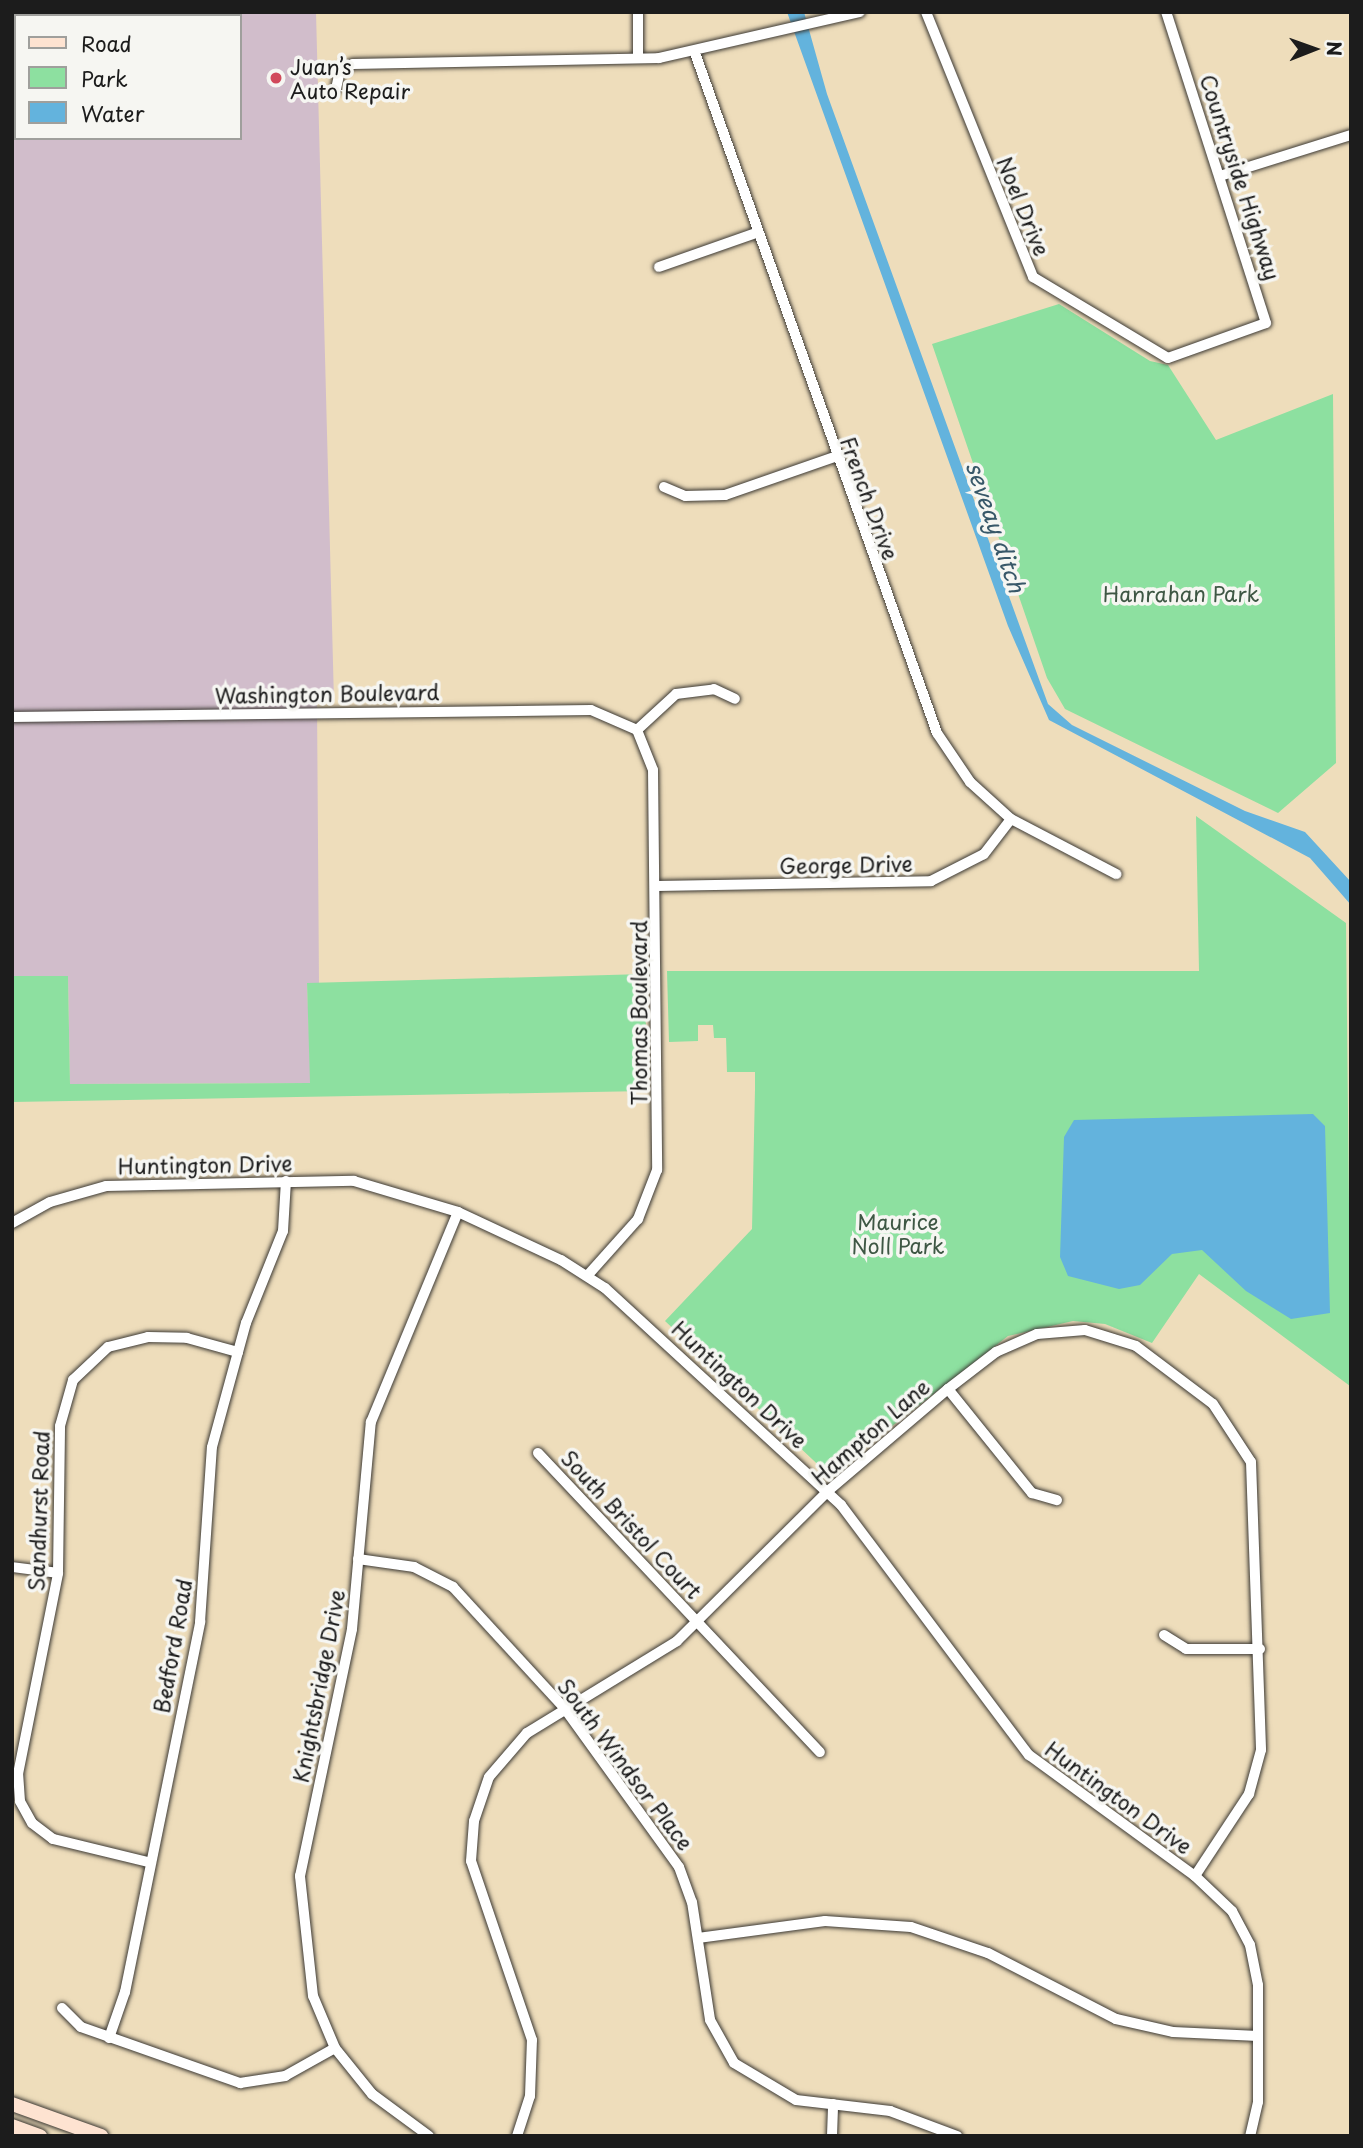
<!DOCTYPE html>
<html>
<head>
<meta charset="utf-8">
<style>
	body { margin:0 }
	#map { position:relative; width:1363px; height:2148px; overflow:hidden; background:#edb; font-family:"Playpen Sans",sans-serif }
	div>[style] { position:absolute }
	.industrial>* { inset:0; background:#d1bdcb }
	.green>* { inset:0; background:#8de0a0 }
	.water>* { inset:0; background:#63b3dd }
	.roads { filter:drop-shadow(0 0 2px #3c3934) drop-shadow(0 0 2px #3c3934) }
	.street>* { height:10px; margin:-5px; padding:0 5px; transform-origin:5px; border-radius:5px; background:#fff }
	.secondary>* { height:14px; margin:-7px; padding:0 7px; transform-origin:7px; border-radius:7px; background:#fee3d1 }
	.dots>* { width:19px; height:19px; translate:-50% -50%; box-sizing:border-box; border:4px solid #f6f6f2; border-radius:50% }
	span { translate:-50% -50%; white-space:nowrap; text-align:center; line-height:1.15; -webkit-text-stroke:7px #f6f6f2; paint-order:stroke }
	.poi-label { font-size:21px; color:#1c1c1c }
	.left { translate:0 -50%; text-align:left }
	.street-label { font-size:21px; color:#1c1c1c }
	.park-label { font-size:21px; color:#3e5744 }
	.water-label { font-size:23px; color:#385869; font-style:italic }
	.frame { position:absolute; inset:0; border:14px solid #1c1c1c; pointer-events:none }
	.legend { position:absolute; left:14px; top:14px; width:228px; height:126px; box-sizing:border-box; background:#f6f6f2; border:2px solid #9f9f9c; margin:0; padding:9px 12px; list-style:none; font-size:21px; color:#1c1c1c }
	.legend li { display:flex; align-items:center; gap:14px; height:35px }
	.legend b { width:35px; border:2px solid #9f9f9c }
	.north { position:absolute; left:1279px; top:14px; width:70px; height:70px; -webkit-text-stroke:5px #f6f6f2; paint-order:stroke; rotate:89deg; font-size:19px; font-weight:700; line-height:28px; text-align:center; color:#1c1c1c }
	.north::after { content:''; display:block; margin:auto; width:24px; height:32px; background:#1c1c1c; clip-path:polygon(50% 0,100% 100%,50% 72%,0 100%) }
</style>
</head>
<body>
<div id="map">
	<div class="industrial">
		<i style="clip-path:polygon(evenodd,12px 12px,316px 12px,334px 701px,317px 702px,319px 983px,307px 983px,311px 1083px,70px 1084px,68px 976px,12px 976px,12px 12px,16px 16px,240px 16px,240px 138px,16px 138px,16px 16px)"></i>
	</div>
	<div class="green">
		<i style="clip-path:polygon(1059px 304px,1150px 361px,1168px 365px,1216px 440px,1333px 394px,1336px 763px,1278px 813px,1065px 709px,1047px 678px,932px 344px)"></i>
		<i style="clip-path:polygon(1196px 816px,1346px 923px,1351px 1393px,1350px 1386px,1199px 1274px,1152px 1343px,1105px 1324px,1073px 1321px,1008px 1336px,829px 1475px,665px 1321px,752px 1229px,755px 1089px,755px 1072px,727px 1072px,726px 1038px,714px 1038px,713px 1025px,698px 1025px,698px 1041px,669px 1042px,667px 971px,1199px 971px)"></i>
		<i style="clip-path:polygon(645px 974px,647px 1091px,12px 1102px,12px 976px,68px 976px,70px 1084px,310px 1083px,307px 983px)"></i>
	</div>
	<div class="water">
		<i style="clip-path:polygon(787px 12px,804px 12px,827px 94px,1048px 704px,1072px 725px,1245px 811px,1305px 832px,1351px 882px,1351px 905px,1310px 858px,1049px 720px,1008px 626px)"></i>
		<i style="clip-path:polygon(1313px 1114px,1325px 1126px,1330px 1313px,1291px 1319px,1246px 1291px,1202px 1250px,1172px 1254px,1140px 1285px,1119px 1289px,1068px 1276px,1060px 1257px,1064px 1137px,1074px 1120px)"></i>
	</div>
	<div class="roads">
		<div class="street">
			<i style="left:638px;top:12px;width:46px;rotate:90deg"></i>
			<i style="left:926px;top:12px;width:286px;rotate:68deg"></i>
			<i style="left:1033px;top:277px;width:157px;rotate:31deg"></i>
			<i style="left:1168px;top:358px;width:104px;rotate:-19.7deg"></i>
			<i style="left:1266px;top:323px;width:327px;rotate:-107.8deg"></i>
			<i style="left:695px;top:53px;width:722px;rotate:70.41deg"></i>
			<i style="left:937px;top:733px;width:59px;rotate:56deg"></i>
			<i style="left:970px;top:782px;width:55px;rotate:42.1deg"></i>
			<i style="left:1011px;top:819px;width:119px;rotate:27.6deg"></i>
			<i style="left:336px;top:89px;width:19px;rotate:-78deg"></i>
			<i style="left:340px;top:70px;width:14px;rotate:-25deg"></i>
			<i style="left:353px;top:64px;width:306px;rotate:-1.1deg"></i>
			<i style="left:659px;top:58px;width:206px;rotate:-12.9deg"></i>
			<i style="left:1223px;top:175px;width:134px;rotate:-17.4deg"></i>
			<i style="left:659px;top:267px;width:103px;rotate:-19.3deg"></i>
			<i style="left:664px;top:487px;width:23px;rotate:23deg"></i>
			<i style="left:685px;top:496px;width:40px;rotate:-1.4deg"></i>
			<i style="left:725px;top:495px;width:115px;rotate:-19.2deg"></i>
			<i style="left:12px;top:717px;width:579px;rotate:-0.69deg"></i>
			<i style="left:591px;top:710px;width:50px;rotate:23.5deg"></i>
			<i style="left:637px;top:730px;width:43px;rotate:68.2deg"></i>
			<i style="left:653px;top:770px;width:400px;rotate:89.4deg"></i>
			<i style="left:657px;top:1170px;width:53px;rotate:111.2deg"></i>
			<i style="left:638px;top:1219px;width:76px;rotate:131.8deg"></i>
			<i style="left:637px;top:730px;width:53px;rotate:-42.7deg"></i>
			<i style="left:676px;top:694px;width:38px;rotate:-7deg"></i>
			<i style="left:714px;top:689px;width:23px;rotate:25deg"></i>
			<i style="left:657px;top:886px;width:274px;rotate:-1deg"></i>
			<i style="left:931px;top:881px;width:59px;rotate:-27deg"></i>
			<i style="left:984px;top:854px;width:44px;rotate:-52.4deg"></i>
			<i style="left:12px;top:1223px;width:43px;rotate:-28.9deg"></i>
			<i style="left:50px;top:1202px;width:58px;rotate:-15.9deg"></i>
			<i style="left:106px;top:1186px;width:248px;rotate:-1.2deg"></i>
			<i style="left:354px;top:1181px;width:109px;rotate:16.6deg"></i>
			<i style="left:458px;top:1212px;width:114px;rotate:25deg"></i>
			<i style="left:561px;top:1260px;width:52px;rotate:32.5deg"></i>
			<i style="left:605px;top:1288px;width:321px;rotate:42.6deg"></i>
			<i style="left:841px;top:1505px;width:313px;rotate:53.1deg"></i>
			<i style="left:1029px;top:1755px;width:205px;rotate:36.1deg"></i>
			<i style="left:1195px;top:1876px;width:51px;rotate:43.4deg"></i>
			<i style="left:1232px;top:1911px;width:38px;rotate:62deg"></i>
			<i style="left:1250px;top:1945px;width:41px;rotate:78.7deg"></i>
			<i style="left:1258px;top:1985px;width:117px;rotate:90deg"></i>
			<i style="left:1258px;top:2102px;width:35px;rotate:103deg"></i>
			<i style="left:948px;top:1389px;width:134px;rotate:51.1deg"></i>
			<i style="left:1032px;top:1493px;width:26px;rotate:16deg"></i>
			<i style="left:538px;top:1453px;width:411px;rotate:46.7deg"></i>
			<i style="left:358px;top:1559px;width:57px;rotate:8.1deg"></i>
			<i style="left:414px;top:1567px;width:44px;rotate:27.1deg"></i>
			<i style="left:453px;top:1587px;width:166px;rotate:47.4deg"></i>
			<i style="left:565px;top:1709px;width:195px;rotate:54.2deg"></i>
			<i style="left:679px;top:1867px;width:37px;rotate:70deg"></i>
			<i style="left:692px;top:1902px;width:119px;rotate:81.3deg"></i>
			<i style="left:710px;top:2020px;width:49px;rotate:60.8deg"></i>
			<i style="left:734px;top:2063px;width:72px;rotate:30.8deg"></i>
			<i style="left:796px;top:2100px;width:95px;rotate:6.7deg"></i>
			<i style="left:890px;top:2111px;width:72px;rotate:20.5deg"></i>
			<i style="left:12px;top:1567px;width:46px;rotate:7.4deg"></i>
			<i style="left:1164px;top:1635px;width:26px;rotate:32deg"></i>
			<i style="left:1186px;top:1649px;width:74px"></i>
			<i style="left:148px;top:1862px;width:98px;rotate:-166.4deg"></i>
			<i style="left:53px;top:1839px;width:26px;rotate:-143deg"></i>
			<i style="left:32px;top:1823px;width:25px;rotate:-119deg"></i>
			<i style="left:20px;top:1801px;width:27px;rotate:-94deg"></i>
			<i style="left:18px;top:1774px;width:205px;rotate:-78.7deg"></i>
			<i style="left:58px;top:1573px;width:147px;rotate:-89.2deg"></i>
			<i style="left:60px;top:1426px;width:48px;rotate:-74.2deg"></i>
			<i style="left:73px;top:1380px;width:48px;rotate:-43.3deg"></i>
			<i style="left:108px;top:1347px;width:41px;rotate:-14deg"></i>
			<i style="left:148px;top:1337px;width:39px;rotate:1deg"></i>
			<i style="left:187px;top:1338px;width:53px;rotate:15.4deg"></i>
			<i style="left:698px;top:1938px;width:128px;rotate:-7.6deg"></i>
			<i style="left:825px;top:1921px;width:86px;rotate:4deg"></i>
			<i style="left:911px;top:1927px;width:81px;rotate:18.7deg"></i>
			<i style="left:988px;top:1953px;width:144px;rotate:27.3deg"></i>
			<i style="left:1116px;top:2019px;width:58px;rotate:12.8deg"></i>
			<i style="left:1173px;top:2032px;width:85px;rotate:2.7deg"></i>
			<i style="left:62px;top:2008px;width:27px;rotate:45deg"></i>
			<i style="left:81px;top:2027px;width:169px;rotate:19.4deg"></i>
			<i style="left:240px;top:2083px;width:46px;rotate:-8.8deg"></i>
			<i style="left:285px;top:2076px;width:57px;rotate:-29.2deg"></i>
			<i style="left:109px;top:2038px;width:49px;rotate:-70.8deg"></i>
			<i style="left:125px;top:1992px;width:378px;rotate:-78.5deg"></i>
			<i style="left:200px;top:1622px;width:175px;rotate:-86.1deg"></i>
			<i style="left:212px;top:1447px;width:129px;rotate:-74.7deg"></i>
			<i style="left:246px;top:1323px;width:99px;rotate:-68.1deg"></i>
			<i style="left:283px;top:1231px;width:50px;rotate:-86.6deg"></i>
			<i style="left:429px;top:2136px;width:71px;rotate:-143.6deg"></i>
			<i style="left:372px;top:2094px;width:59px;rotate:-128.8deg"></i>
			<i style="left:335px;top:2048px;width:56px;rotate:-112.9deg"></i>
			<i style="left:313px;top:1996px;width:121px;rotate:-96.2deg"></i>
			<i style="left:300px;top:1876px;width:252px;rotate:-78.1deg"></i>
			<i style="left:352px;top:1629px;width:208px;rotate:-84.8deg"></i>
			<i style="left:371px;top:1422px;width:227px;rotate:-67.5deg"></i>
			<i style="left:517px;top:2136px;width:42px;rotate:-72deg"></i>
			<i style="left:530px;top:2096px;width:56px;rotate:-88deg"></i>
			<i style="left:532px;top:2040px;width:189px;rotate:-108.8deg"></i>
			<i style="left:471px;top:1861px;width:40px;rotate:-85.7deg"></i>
			<i style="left:474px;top:1821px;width:46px;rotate:-71.2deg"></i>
			<i style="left:489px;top:1777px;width:58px;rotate:-49.2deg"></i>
			<i style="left:527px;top:1733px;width:176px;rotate:-31.5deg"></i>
			<i style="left:677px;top:1641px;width:213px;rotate:-44.8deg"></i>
			<i style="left:828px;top:1491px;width:157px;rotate:-40.4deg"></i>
			<i style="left:948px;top:1389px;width:61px;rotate:-37.6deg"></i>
			<i style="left:996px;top:1352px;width:45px;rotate:-23.7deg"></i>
			<i style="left:1037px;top:1334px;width:48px;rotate:-4.8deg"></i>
			<i style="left:1085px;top:1330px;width:53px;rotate:17.4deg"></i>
			<i style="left:1136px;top:1346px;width:96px;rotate:37deg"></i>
			<i style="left:1213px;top:1404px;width:69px;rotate:56.8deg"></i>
			<i style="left:1251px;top:1462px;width:288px;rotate:88deg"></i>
			<i style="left:1261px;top:1750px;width:46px;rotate:105.3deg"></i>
			<i style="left:1249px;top:1794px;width:98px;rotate:123.4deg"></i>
			<i style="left:832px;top:2136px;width:32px;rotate:-88deg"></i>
		</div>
		<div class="secondary">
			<i style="left:12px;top:2104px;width:95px;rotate:19.8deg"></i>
			<i style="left:12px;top:2126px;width:30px;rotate:20deg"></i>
		</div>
	</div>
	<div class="dots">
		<i style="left:276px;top:78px;background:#d1495b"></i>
	</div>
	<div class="poi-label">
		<span class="left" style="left:290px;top:78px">Juan’s<br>Auto Repair</span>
	</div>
	<div class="street-label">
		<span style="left:1241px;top:177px;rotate:72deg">Countryside Highway</span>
		<span style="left:1024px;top:206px;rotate:68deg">Noel Drive</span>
		<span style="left:870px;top:498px;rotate:70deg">French Drive</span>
		<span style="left:327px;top:693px;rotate:-1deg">Washington Boulevard</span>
		<span style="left:846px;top:864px;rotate:-1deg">George Drive</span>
		<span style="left:638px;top:1013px;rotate:-90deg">Thomas Boulevard</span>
		<span style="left:205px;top:1164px;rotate:-1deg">Huntington Drive</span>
		<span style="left:740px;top:1384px;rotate:43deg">Huntington Drive</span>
		<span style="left:870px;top:1431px;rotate:-41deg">Hampton Lane</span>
		<span style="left:38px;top:1511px;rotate:-88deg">Sandhurst Road</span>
		<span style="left:632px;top:1524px;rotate:47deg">South Bristol Court</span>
		<span style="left:172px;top:1646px;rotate:-80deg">Bedford Road</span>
		<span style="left:318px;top:1686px;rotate:-79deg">Knightsbridge Drive</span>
		<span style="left:626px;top:1764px;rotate:53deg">South Windsor Place</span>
		<span style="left:1119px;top:1797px;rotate:36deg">Huntington Drive</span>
	</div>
	<div class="park-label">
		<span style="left:1181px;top:593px">Hanrahan Park</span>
		<span style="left:898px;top:1233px">Maurice<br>Noll Park</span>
	</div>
	<div class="water-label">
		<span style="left:996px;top:527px;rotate:71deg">seveay ditch</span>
	</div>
	<div class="frame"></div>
	<ul class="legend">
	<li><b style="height:9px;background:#fee3d1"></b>Road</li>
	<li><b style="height:19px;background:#8de0a0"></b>Park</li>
	<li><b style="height:19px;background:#63b3dd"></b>Water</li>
	</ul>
	<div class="north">N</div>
</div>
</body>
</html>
